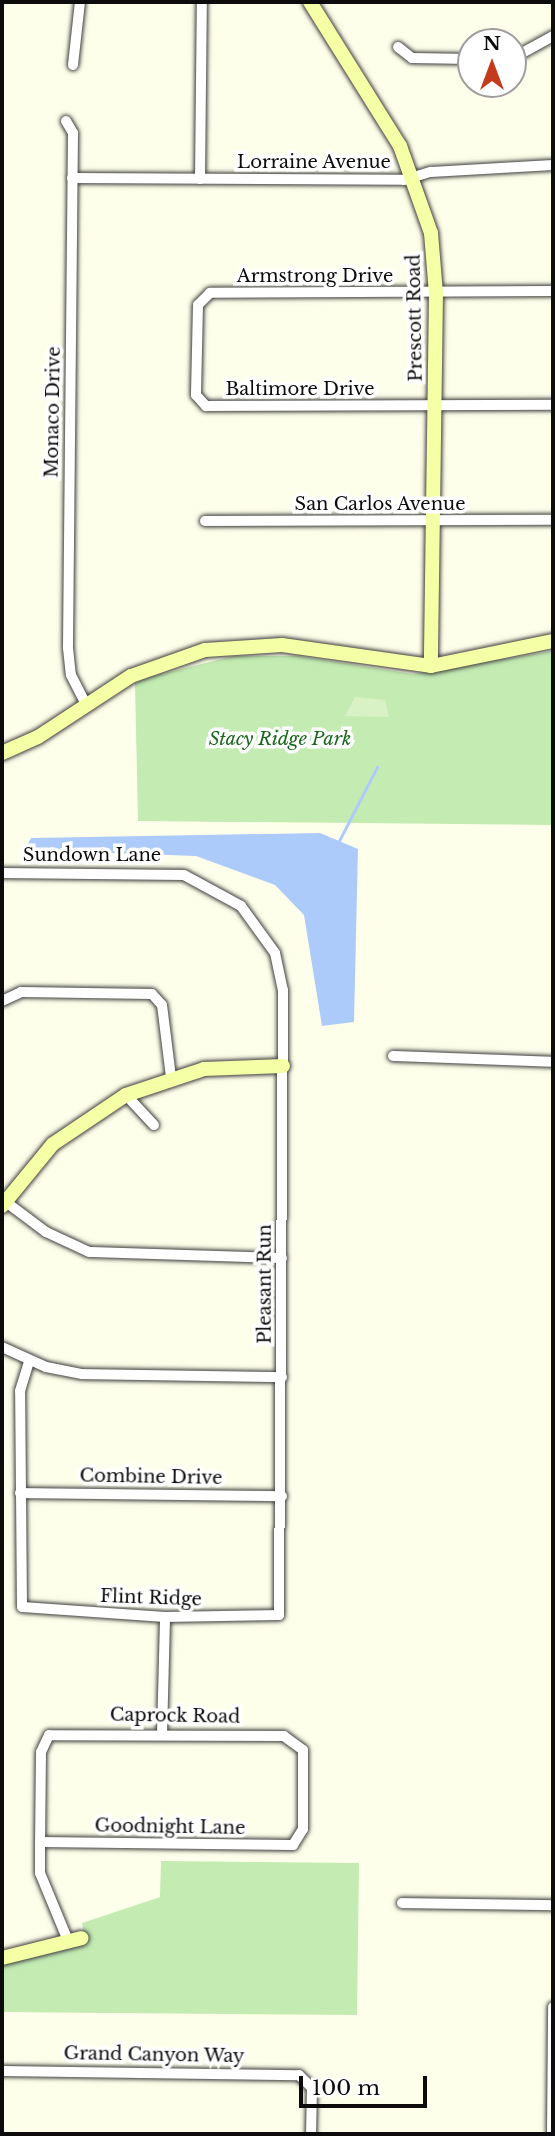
<!DOCTYPE html>
<html>
<head>
<meta charset="utf-8">
<style>
	body { margin:0 }
	#map { position:relative; width:555px; height:2136px; overflow:hidden; background:#feffea; font-family:"Libre Baskerville",serif }
	div>[style] { position:absolute }
	.green>* { inset:0; background:#c3ebb2 }
	.pitch>* { inset:0; background:#d8f2c5 }
	.water>* { inset:0; background:#accbfa }
	.stream>* { height:2.5px; margin:-1.25px; padding:0 1.25px; transform-origin:1.25px; border-radius:1.25px; background:#accbfa }
	.roads { filter:drop-shadow(0 0 2px #3f3f3f) drop-shadow(0 0 2px #3f3f3f) }
	.street>* { height:10px; margin:-5px; padding:0 5px; transform-origin:5px; border-radius:5px; background:#fff }
	.secondary>* { height:14px; margin:-7px; padding:0 7px; transform-origin:7px; border-radius:7px; background:#f5ffa5 }
	span { translate:-50% -50%; white-space:nowrap; text-align:center; line-height:1.15; -webkit-text-stroke:7px #fff; paint-order:stroke }
	.street-label { font-size:18px; color:#0c0c0c }
	.park-label { font-size:18px; color:#19671b; font-style:italic }
	.frame { position:absolute; inset:0; border:4px solid #0c0c0c; pointer-events:none }
	.north { position:absolute; left:457px; top:28px; width:70px; height:70px; box-sizing:border-box; background:#fff; border:2px solid #9e9e9e; border-radius:50%; rotate:0deg; font-size:19px; font-weight:700; line-height:28px; text-align:center; color:#0c0c0c }
	.north::after { content:''; display:block; margin:auto; width:24px; height:32px; background:#c33a1c; clip-path:polygon(50% 0,100% 100%,50% 72%,0 100%) }
	.scale { position:absolute; left:299px; top:2076px; width:128px; height:32px; box-sizing:border-box; border:4px solid #0c0c0c; border-top:0; padding-left:9px; font-size:21px; line-height:24px; white-space:nowrap; color:#0c0c0c; -webkit-text-stroke:5px #fff; paint-order:stroke }
</style>
</head>
<body>
<div id="map">
	<div class="green">
		<i style="clip-path:polygon(553px 651px,553px 825px,138px 821px,135px 683px,149px 677px,234px 656px,298px 656px,413px 674px)"></i>
		<i style="clip-path:polygon(161px 1861px,359px 1863px,357px 2015px,2px 2012px,2px 1961px,85px 1942px,82px 1923px,160px 1897px)"></i>
	</div>
	<div class="pitch">
		<i style="clip-path:polygon(355px 697px,385px 700px,389px 717px,345px 716px)"></i>
	</div>
	<div class="water">
		<i style="clip-path:polygon(320px 833px,358px 849px,354px 1022px,322px 1026px,304px 915px,275px 885px,196px 856px,24px 850px,31px 838px)"></i>
	</div>
	<div class="stream">
		<i style="left:339px;top:841px;width:83px;rotate:-62.8deg"></i>
	</div>
	<div class="roads">
		<div class="street">
			<i style="left:398px;top:47px;width:18px;rotate:38deg"></i>
			<i style="left:412px;top:58px;width:59px;rotate:1deg"></i>
			<i style="left:513px;top:58px;width:46px;rotate:-28.8deg"></i>
			<i style="left:73px;top:65px;width:63px;rotate:-83.7deg"></i>
			<i style="left:66px;top:121px;width:14px;rotate:60deg"></i>
			<i style="left:73px;top:133px;width:515px;rotate:90.56deg"></i>
			<i style="left:68px;top:648px;width:27px;rotate:84deg"></i>
			<i style="left:71px;top:675px;width:30px;rotate:63deg"></i>
			<i style="left:72px;top:178px;width:332px;rotate:0.3deg"></i>
			<i style="left:404px;top:180px;width:28px;rotate:-17deg"></i>
			<i style="left:431px;top:172px;width:122px;rotate:-3.3deg"></i>
			<i style="left:200px;top:179px;width:177px;rotate:-89.4deg"></i>
			<i style="left:553px;top:291px;width:343px;rotate:179.7deg"></i>
			<i style="left:210px;top:293px;width:17px;rotate:135deg"></i>
			<i style="left:198px;top:305px;width:90px;rotate:91.3deg"></i>
			<i style="left:196px;top:395px;width:15px;rotate:48deg"></i>
			<i style="left:206px;top:406px;width:347px;rotate:-0.2deg"></i>
			<i style="left:205px;top:521px;width:348px;rotate:-0.2deg"></i>
			<i style="left:2px;top:873px;width:182px;rotate:0.6deg"></i>
			<i style="left:184px;top:875px;width:65px;rotate:28.5deg"></i>
			<i style="left:241px;top:906px;width:58px;rotate:54.1deg"></i>
			<i style="left:275px;top:953px;width:38px;rotate:78deg"></i>
			<i style="left:283px;top:990px;width:625px;rotate:90.37deg"></i>
			<i style="left:279px;top:1615px;width:114px;rotate:179deg"></i>
			<i style="left:165px;top:1617px;width:143px;rotate:-176deg"></i>
			<i style="left:22px;top:1607px;width:216px;rotate:-90.5deg"></i>
			<i style="left:20px;top:1391px;width:31px;rotate:-73deg"></i>
			<i style="left:2px;top:1001px;width:21px;rotate:-25deg"></i>
			<i style="left:21px;top:992px;width:131px;rotate:0.9deg"></i>
			<i style="left:152px;top:994px;width:15px;rotate:48deg"></i>
			<i style="left:162px;top:1005px;width:73px;rotate:82.9deg"></i>
			<i style="left:393px;top:1056px;width:160px;rotate:2.1deg"></i>
			<i style="left:126px;top:1095px;width:41px;rotate:47deg"></i>
			<i style="left:2px;top:1199px;width:55px;rotate:36.9deg"></i>
			<i style="left:46px;top:1232px;width:47px;rotate:24.9deg"></i>
			<i style="left:89px;top:1252px;width:193px;rotate:1.8deg"></i>
			<i style="left:2px;top:1347px;width:48px;rotate:24.4deg"></i>
			<i style="left:46px;top:1367px;width:37px;rotate:11deg"></i>
			<i style="left:82px;top:1374px;width:200px;rotate:0.9deg"></i>
			<i style="left:20px;top:1493px;width:262px;rotate:0.7deg"></i>
			<i style="left:162px;top:1734px;width:117px;rotate:-88.5deg"></i>
			<i style="left:40px;top:1842px;width:253px;rotate:0.7deg"></i>
			<i style="left:293px;top:1845px;width:19px;rotate:-58deg"></i>
			<i style="left:303px;top:1829px;width:79px;rotate:-90deg"></i>
			<i style="left:303px;top:1750px;width:24px;rotate:-144deg"></i>
			<i style="left:284px;top:1736px;width:235px;rotate:-179.8deg"></i>
			<i style="left:49px;top:1735px;width:19px;rotate:115deg"></i>
			<i style="left:41px;top:1752px;width:90px;rotate:90.6deg"></i>
			<i style="left:40px;top:1842px;width:31px;rotate:90deg"></i>
			<i style="left:40px;top:1873px;width:76px;rotate:67.5deg"></i>
			<i style="left:402px;top:1903px;width:151px;rotate:0.8deg"></i>
			<i style="left:2px;top:2071px;width:297px;rotate:0.8deg"></i>
			<i style="left:299px;top:2075px;width:18px;rotate:45deg"></i>
			<i style="left:312px;top:2088px;width:46px;rotate:91.2deg"></i>
			<i style="left:552px;top:2134px;width:127px;rotate:-89.5deg"></i>
		</div>
		<div class="secondary">
			<i style="left:310px;top:2px;width:170px;rotate:58deg"></i>
			<i style="left:400px;top:146px;width:92px;rotate:70.4deg"></i>
			<i style="left:431px;top:233px;width:61px;rotate:85.3deg"></i>
			<i style="left:436px;top:294px;width:372px;rotate:90.8deg"></i>
			<i style="left:2px;top:753px;width:39px;rotate:-24deg"></i>
			<i style="left:38px;top:737px;width:111px;rotate:-33.3deg"></i>
			<i style="left:131px;top:676px;width:78px;rotate:-19.4deg"></i>
			<i style="left:205px;top:650px;width:77px;rotate:-3.7deg"></i>
			<i style="left:282px;top:645px;width:150px;rotate:8deg"></i>
			<i style="left:431px;top:666px;width:125px;rotate:-11.6deg"></i>
			<i style="left:2px;top:1206px;width:80px;rotate:-50.6deg"></i>
			<i style="left:53px;top:1144px;width:88px;rotate:-33.9deg"></i>
			<i style="left:126px;top:1095px;width:82px;rotate:-18.4deg"></i>
			<i style="left:204px;top:1069px;width:79px;rotate:-2.2deg"></i>
			<i style="left:2px;top:1958px;width:82px;rotate:-14deg"></i>
		</div>
	</div>
	<div class="street-label">
		<span style="left:314px;top:162px">Lorraine Avenue</span>
		<span style="left:315px;top:276px">Armstrong Drive</span>
		<span style="left:415px;top:318px;rotate:-91deg">Prescott Road</span>
		<span style="left:300px;top:389px">Baltimore Drive</span>
		<span style="left:53px;top:412px;rotate:-89deg">Monaco Drive</span>
		<span style="left:380px;top:504px">San Carlos Avenue</span>
		<span style="left:92px;top:855px">Sundown Lane</span>
		<span style="left:265px;top:1284px;rotate:-90deg">Pleasant Run</span>
		<span style="left:151px;top:1477px;rotate:1deg">Combine Drive</span>
		<span style="left:151px;top:1598px;rotate:2deg">Flint Ridge</span>
		<span style="left:175px;top:1716px;rotate:1deg">Caprock Road</span>
		<span style="left:170px;top:1827px;rotate:1deg">Goodnight Lane</span>
		<span style="left:154px;top:2055px;rotate:1deg">Grand Canyon Way</span>
	</div>
	<div class="park-label">
		<span style="left:280px;top:739px">Stacy Ridge Park</span>
	</div>
	<div class="frame"></div>
	<div class="north">N</div>
	<div class="scale">100 m</div>
</div>
</body>
</html>
